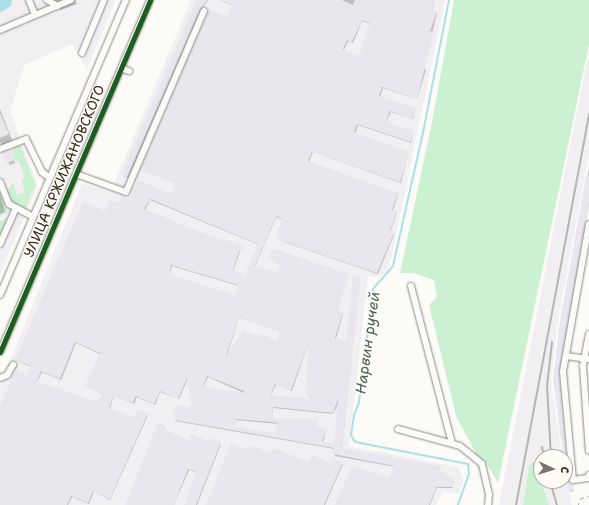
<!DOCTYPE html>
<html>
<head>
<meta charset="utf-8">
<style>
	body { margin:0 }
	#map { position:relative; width:589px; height:505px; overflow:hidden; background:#fcfbf8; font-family:"Shantell Sans",sans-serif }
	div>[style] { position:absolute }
	.built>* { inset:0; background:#f2eff3 }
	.green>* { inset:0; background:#ccf1d2 }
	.water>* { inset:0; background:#a9e1e6 }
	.shadow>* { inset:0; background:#0003 }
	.stream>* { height:2px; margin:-1px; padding:0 1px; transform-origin:1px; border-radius:1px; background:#a9e1e6 }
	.building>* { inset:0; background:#eae6ee; transform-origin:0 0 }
	.path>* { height:1px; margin-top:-0.5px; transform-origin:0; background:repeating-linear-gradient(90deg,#b6b4b1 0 3px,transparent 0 6px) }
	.roads { filter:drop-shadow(0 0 1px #8d8985) drop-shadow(0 0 1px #8d8985) }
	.minor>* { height:6px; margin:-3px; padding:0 3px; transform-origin:3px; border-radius:3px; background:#fbfbf9 }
	.rail>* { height:2px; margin:-1px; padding:0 1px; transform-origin:1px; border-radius:1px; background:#b6b4b1 }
	.cycleway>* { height:5px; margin:-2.5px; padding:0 2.5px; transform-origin:2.5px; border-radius:2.5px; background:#1b5e20 }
	span { translate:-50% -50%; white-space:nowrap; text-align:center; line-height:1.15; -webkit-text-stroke:3px #fdfcf7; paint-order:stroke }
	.street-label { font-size:14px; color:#3b2a1e }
	.water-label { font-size:15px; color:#515e58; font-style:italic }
	.north { position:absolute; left:533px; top:449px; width:40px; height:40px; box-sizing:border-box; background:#fdfcf7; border:1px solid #afa8a0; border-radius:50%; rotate:94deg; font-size:11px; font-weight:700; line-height:16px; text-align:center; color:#3b2a1e }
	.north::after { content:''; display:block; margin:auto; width:14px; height:18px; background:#7f736a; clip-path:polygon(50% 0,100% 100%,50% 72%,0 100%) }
</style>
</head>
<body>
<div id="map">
	<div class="built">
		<i style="clip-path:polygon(0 0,116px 0,87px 70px,72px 44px,24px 65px,10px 111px,38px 186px,0 274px)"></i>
		<i style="clip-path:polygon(191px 0,445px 0,391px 259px,388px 268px,380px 277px,368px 276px,349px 446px,458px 467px,463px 479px,460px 494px,443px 492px,436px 505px,0 505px,0 385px,82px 184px,111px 191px)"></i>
		<i style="clip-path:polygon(589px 51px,589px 153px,557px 327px,551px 380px,562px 457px,541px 457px,541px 481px,565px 481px,565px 478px,572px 505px,499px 505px)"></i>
	</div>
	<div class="green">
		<i style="clip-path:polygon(454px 0,589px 0,589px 44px,498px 483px,487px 464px,478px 457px,456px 416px,429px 305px,437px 297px,434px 280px,413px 273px,400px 273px,431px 127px)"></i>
		<i style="clip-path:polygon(19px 143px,36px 185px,24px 211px,13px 204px,7px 191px,13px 183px,17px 195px,25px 192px,21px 180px,25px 178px,19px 161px,15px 161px,12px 151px,15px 150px,13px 146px)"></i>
		<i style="clip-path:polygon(2px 191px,8px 212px,0 216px,0 192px)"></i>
		<i style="clip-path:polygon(6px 219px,8px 221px,0 239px,0 221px)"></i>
		<i style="clip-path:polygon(534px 462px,549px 505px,523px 505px,529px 465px)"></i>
	</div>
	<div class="water">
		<i style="clip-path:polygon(0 0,12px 0,11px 6px,0 13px)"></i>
	</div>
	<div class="shadow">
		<i style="clip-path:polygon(55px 0,75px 0,77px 4px,61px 10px)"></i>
		<i style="clip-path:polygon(197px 0,208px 0,200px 11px,128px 178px,123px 176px)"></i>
		<i style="clip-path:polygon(evenodd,220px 0,435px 0,432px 11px,437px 14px,423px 68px,426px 70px,417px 99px,383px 88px,380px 97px,415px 109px,413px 119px,391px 112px,386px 123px,413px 132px,411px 143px,358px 125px,355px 134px,408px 153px,401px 183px,313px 152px,309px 162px,398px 194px,393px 211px,397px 213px,390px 233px,394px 235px,378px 274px,284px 242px,277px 237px,283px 220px,276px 217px,255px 267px,277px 274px,281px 264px,270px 259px,348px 275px,337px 311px,343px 314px,336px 339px,347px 342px,360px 278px,342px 449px,440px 467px,440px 472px,453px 479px,452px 488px,437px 488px,430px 505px,336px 505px,390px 479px,395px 467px,335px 456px,335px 449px,175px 421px,193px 408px,188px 378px,179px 399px,160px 392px,155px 405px,137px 397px,134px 404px,114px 395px,110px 408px,134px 419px,138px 411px,148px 415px,110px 500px,94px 491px,89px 504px,72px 497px,68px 505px,0 505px,0 410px,28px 377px,32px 367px,17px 361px,106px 212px,132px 198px,171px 195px,176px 183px,141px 170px,227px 18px,233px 6px,220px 0,362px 21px,371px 24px,360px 58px,344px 50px,348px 41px,353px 43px,362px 21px,220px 0,150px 200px,259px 245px,243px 281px,243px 274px,233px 272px,240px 251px,244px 252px,244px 248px,203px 234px,145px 210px,150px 200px,220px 0,172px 266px,239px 286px,235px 296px,169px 275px,172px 266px,220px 0,239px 317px,280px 332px,276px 342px,227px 356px,239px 317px,220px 0,309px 341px,306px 395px,314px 400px,271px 396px,276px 384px,292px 391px,309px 341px,220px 0,76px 343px,100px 354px,86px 386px,103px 394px,99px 403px,37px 382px,42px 372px,61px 380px,76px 343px,220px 0,208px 377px,244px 393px,203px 388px,208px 377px,220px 0,340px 400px,335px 445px,323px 443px,326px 430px,272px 419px,273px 408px,333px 414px,340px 400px,220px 0,235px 420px,279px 424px,276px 434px,234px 427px,235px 420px)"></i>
		<i style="clip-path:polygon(0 109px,14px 145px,4px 149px,0 142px)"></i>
		<i style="clip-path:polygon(10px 151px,15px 163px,10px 165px,8px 162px)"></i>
		<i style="clip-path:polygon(589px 167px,589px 204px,559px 373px,569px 482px,574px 491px,570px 492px,554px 380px,560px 327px)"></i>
		<i style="clip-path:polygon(0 194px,5px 212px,0 214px)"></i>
		<i style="clip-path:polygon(165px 426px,164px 431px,189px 441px,221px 444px,197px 505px,185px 505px,197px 473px,189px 470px,174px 505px,126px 505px)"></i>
		<i style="clip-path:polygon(249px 451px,310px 464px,343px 464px,325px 505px,207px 505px)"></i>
	</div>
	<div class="stream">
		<i style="left:449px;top:0;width:130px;rotate:101.1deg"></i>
		<i style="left:424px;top:128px;width:136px;rotate:102.7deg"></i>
		<i style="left:394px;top:261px;width:5px;rotate:101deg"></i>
		<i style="left:393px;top:266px;width:30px;rotate:131deg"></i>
		<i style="left:373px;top:289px;width:114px;rotate:97.1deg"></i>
		<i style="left:359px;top:402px;width:15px;rotate:110deg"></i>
		<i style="left:354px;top:416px;width:19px;rotate:99deg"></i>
		<i style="left:351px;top:435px;width:7px;rotate:63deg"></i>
		<i style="left:354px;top:441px;width:6px;rotate:18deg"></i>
		<i style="left:360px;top:443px;width:110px;rotate:11deg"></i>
		<i style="left:468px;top:464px;width:10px;rotate:84deg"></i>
		<i style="left:469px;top:474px;width:33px;rotate:110deg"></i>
	</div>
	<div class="building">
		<i style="clip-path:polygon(196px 0,207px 0,200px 9px,127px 177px,121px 175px)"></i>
		<i style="clip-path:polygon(evenodd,221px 0,342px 0,353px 5px,355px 0,435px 0,432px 10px,437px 12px,430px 31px,434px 32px,417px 99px,382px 87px,379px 96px,416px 108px,412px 119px,390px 111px,386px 122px,414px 131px,410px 142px,357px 124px,354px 132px,409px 152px,400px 182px,312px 152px,308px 161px,398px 193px,392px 210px,397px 211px,390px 231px,394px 233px,377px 273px,282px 241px,276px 237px,282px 219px,276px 216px,255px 266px,277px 272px,280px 263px,268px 259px,272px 248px,349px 274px,337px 310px,343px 312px,335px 338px,346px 341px,353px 276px,361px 277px,342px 448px,441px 466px,440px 471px,453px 477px,452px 487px,437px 487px,429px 505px,335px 505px,352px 466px,389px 478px,394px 466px,333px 454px,334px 448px,174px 420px,175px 405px,191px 407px,187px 378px,178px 399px,160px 391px,154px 404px,136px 396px,133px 403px,114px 395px,109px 407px,134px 417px,137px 410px,148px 413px,110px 499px,93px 491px,88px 503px,71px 496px,67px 505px,0 505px,0 407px,15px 370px,27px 375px,31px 366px,15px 360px,83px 201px,105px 211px,110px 199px,118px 203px,122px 195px,131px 197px,138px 180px,171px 194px,175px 183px,140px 170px,208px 9px,227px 17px,232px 5px,221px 0,362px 20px,370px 23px,359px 56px,343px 49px,347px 40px,352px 42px,362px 20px,221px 0,150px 199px,258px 244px,243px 279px,243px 274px,233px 270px,239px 251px,244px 252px,244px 246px,203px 233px,144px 209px,150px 199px,221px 0,171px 265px,238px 285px,235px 295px,169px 274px,171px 265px,221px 0,239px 317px,279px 332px,276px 341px,259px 333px,258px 336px,243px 331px,226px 356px,239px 317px,221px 0,309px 341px,305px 395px,314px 399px,271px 395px,275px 384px,291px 390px,309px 341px,221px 0,75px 342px,100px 353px,85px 386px,102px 393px,98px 402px,37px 381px,41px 371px,60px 379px,75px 342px,221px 0,207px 376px,244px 391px,244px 393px,203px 387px,207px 376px,221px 0,338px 399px,334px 444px,322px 441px,327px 429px,317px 426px,317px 419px,272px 418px,273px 407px,333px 413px,338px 399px,221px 0,235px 419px,272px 422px,278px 423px,275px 433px,234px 426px,235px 419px)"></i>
		<i style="clip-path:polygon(0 113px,9px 134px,0 138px)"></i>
		<i style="left:10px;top:150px;width:11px;height:8px;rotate:68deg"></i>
		<i style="clip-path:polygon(586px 176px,589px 176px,589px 202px,559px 371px,569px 480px,573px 484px,574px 490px,568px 491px,553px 380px,559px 327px)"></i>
		<i style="clip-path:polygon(158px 422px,165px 425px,164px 429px,188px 440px,190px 434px,209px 441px,210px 438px,221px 442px,196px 505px,184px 505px,196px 472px,188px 469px,174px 505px,125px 505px)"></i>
		<i style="clip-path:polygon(231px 443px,248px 450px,250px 445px,270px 453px,273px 448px,309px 462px,312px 455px,331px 464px,332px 458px,343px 462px,324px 505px,206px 505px)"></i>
	</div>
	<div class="path">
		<i style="left:578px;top:505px;width:8px;rotate:-67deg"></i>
		<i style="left:581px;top:498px;width:8px;rotate:-14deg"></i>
	</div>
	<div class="roads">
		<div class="minor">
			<i style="left:29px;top:0;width:16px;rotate:68deg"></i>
			<i style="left:47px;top:0;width:12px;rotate:31deg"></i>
			<i style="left:0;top:30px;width:77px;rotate:-22.9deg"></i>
			<i style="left:82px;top:53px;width:57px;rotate:-67.5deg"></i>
			<i style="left:121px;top:68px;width:9px;rotate:21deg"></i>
			<i style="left:0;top:149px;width:28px;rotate:-21deg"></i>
			<i style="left:26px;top:139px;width:37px;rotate:64deg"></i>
			<i style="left:42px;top:172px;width:10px;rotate:37deg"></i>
			<i style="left:76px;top:174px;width:53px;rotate:19.8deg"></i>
			<i style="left:126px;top:192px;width:197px;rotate:-66.7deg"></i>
			<i style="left:0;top:182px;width:24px;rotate:68deg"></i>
			<i style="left:9px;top:204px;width:27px;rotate:28deg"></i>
			<i style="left:589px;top:224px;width:150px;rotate:100deg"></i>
			<i style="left:563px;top:372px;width:108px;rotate:84.7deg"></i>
			<i style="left:573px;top:480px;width:15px;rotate:-8deg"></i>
			<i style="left:588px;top:478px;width:3px;rotate:-72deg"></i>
			<i style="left:0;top:244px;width:39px;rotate:-66deg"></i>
			<i style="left:411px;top:286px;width:162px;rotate:75.4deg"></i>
			<i style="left:0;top:295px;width:321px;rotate:-66.9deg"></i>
			<i style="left:589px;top:334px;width:33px;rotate:101deg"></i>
			<i style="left:583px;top:366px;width:85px;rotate:86deg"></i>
			<i style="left:0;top:352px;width:383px;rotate:-66.9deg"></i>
			<i style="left:566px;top:356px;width:22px;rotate:8deg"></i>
			<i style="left:0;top:378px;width:8px;rotate:-23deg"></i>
			<i style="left:7px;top:375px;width:12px;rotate:-59deg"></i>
			<i style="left:398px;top:429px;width:64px;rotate:15.3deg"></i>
			<i style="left:460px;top:446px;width:28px;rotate:39deg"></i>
			<i style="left:482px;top:464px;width:31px;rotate:77deg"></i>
			<i style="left:489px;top:494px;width:11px;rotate:95deg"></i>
		</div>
	</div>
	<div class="rail">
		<i style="left:542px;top:447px;width:10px;rotate:79deg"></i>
		<i style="left:551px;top:457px;width:71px;rotate:-93.2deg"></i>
		<i style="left:547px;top:386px;width:44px;rotate:-83.5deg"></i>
		<i style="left:550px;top:481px;width:25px;rotate:74deg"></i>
		<i style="left:516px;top:505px;width:398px;rotate:-79.4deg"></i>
	</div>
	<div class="cycleway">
		<i style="left:0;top:352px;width:383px;rotate:-66.9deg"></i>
	</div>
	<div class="street-label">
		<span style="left:64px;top:171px;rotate:-67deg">УЛИЦА КРЖИЖАНОВСКОГО</span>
	</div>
	<div class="water-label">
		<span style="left:368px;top:343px;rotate:-82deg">Нарвин ручей</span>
	</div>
	<div class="north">С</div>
</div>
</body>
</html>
